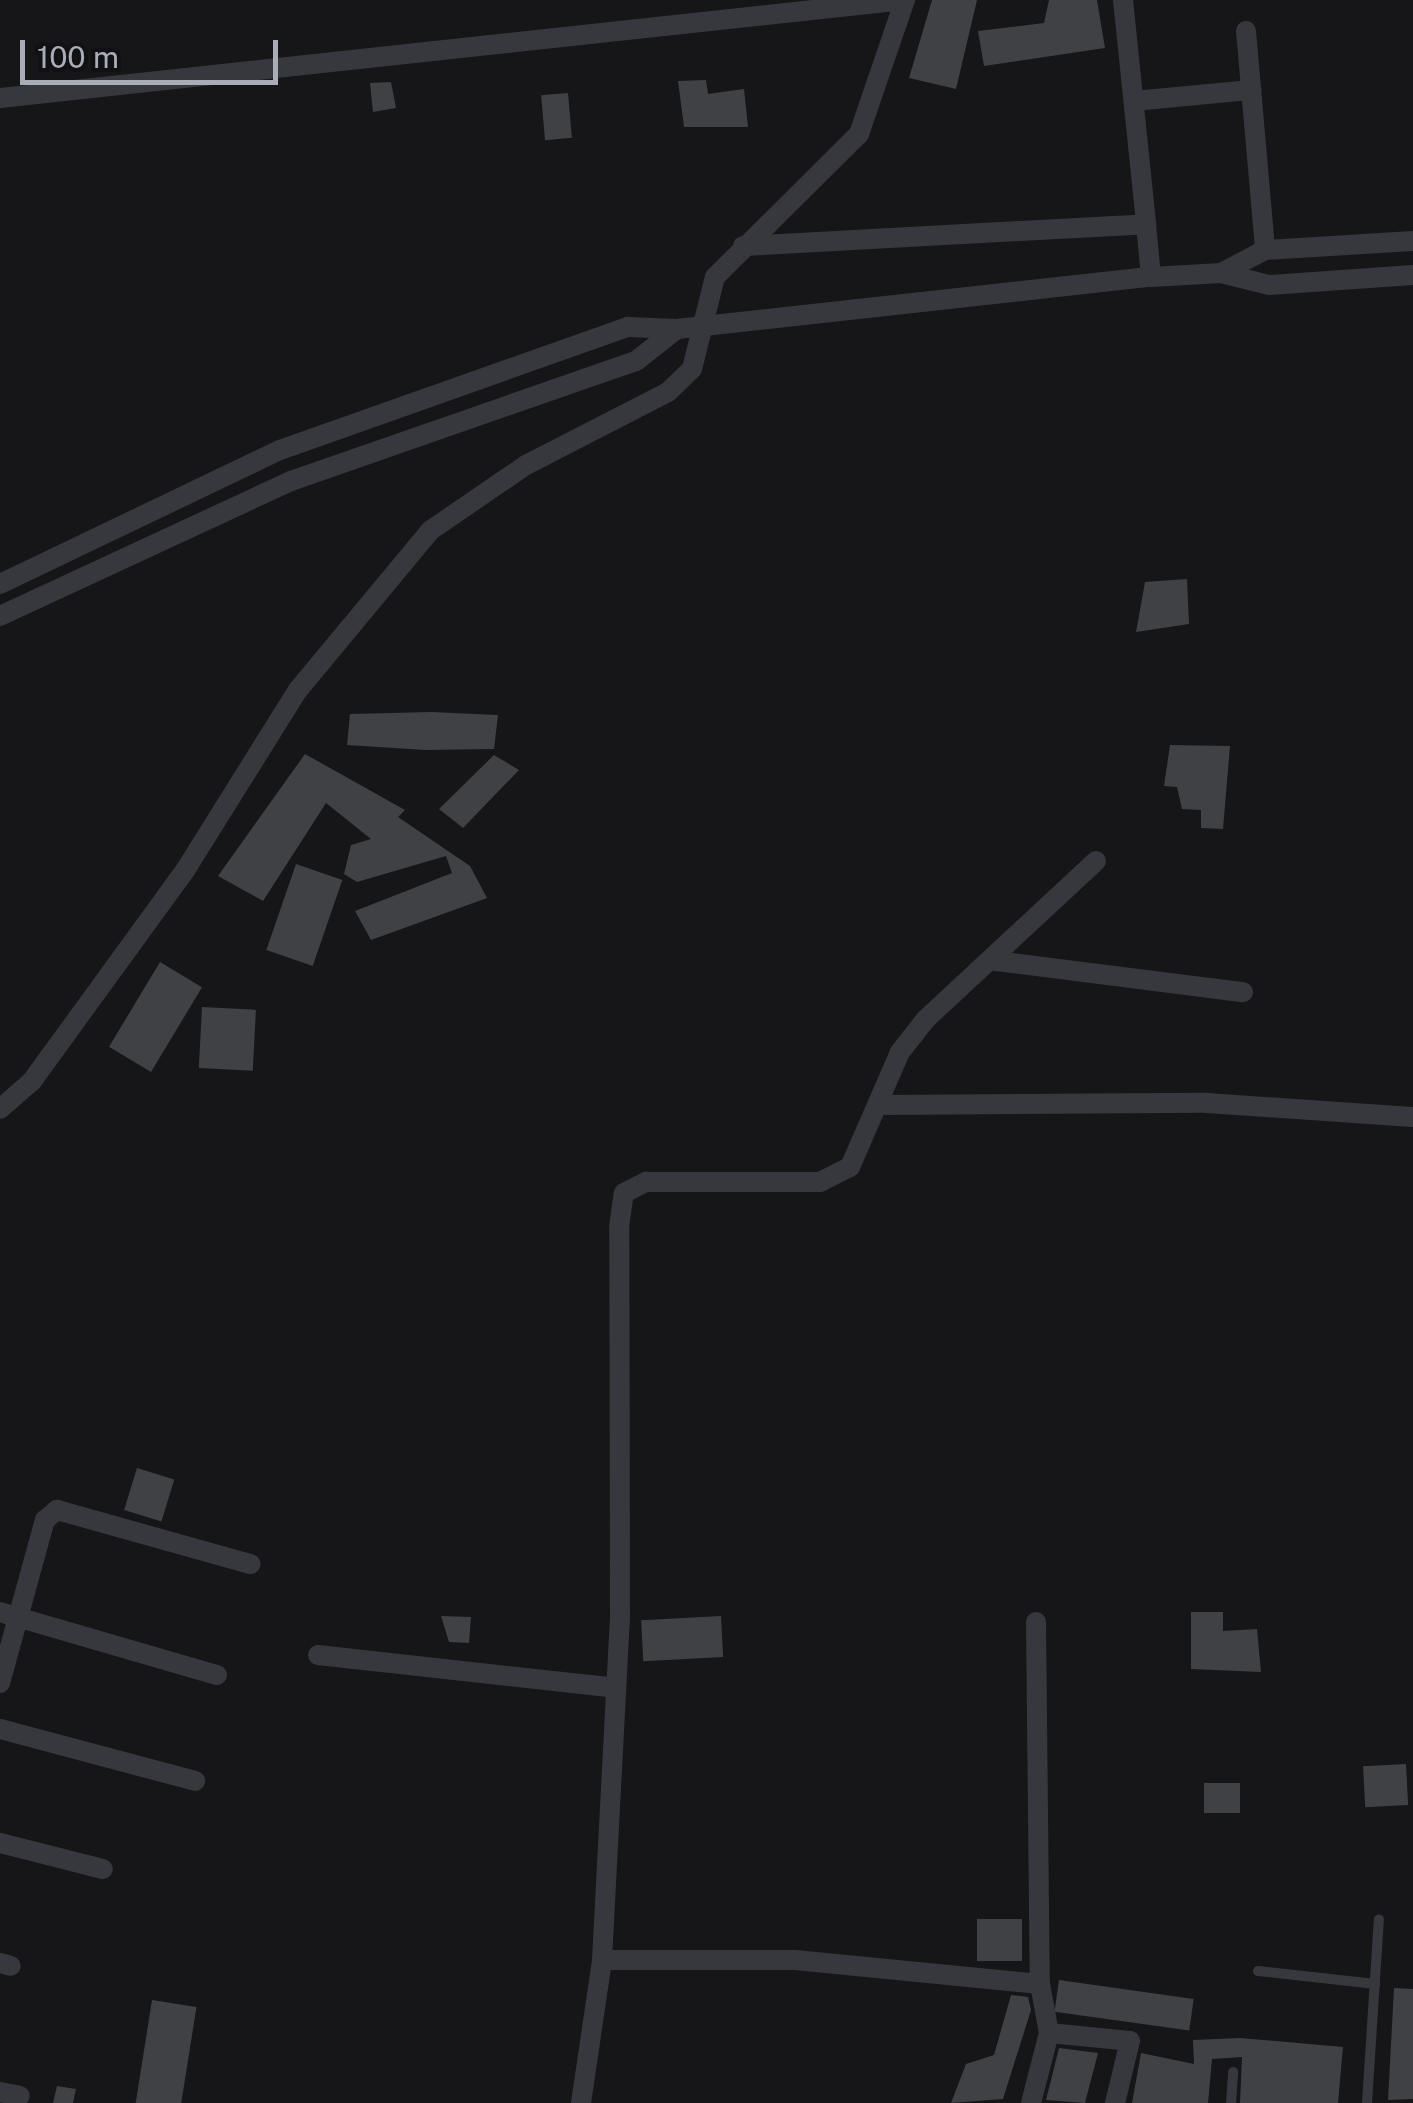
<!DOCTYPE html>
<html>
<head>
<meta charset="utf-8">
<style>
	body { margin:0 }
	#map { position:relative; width:1413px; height:2103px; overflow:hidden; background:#161618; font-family:"Public Sans",sans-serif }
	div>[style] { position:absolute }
	.building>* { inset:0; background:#404145; transform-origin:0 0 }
	.service>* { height:10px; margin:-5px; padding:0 5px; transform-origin:5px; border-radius:5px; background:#37383d }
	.minor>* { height:20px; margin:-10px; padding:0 10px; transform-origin:10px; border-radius:10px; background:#37383d }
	span { translate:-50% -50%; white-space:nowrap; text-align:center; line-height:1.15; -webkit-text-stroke:10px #111113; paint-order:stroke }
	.scale { position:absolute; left:20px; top:40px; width:258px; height:45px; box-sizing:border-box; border:5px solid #a8adb8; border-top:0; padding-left:12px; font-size:30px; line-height:35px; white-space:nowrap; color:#a8adb8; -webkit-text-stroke:8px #111113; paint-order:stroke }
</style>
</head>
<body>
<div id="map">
	<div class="building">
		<i style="clip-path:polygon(932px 0,977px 0,956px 89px,909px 78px)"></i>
		<i style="clip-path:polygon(1049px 0,1097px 0,1105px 48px,984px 66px,978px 31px,1044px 23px)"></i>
		<i style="clip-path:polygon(706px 80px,708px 94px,744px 89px,748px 127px,684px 127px,678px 81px)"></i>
		<i style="clip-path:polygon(391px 82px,396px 108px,373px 112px,370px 83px)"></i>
		<i style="left:568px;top:93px;width:45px;height:27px;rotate:85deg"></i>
		<i style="clip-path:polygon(1187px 579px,1189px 624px,1136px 632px,1145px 582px)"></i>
		<i style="clip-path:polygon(350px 714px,431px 712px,498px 715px,494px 749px,425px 750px,347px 745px)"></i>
		<i style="clip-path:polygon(1170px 745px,1230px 746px,1223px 829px,1201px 828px,1201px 810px,1182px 809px,1177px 787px,1164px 786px)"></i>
		<i style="clip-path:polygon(305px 754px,405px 810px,398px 817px,470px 866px,487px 898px,371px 940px,355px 911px,452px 873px,446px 856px,357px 882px,344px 874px,351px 845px,371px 839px,326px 803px,263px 901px,218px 876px)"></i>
		<i style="clip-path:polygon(494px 755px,519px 770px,463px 828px,439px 809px)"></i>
		<i style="left:296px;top:864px;width:49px;height:91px;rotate:19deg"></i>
		<i style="left:160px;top:962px;width:49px;height:99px;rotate:31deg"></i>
		<i style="left:202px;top:1007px;width:54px;height:61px;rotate:3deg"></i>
		<i style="left:137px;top:1468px;width:39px;height:44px;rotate:17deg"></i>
		<i style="clip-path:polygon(1191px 1612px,1223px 1612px,1223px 1631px,1257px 1629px,1261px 1672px,1191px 1669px)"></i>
		<i style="clip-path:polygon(441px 1616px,471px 1617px,469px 1643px,449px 1642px)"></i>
		<i style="left:721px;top:1616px;width:41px;height:80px;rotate:87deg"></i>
		<i style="left:1406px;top:1764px;width:41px;height:43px;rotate:87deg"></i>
		<i style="left:1240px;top:1783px;width:30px;height:36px;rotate:90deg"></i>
		<i style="left:977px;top:1919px;width:45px;height:42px"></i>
		<i style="left:1059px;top:1980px;width:136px;height:32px;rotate:8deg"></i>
		<i style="clip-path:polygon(1394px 1988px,1413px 1989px,1413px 2099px,1388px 2100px)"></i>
		<i style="clip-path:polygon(1011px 1995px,1028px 1997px,1031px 2010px,1003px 2099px,951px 2103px,966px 2064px,994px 2055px)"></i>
		<i style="left:152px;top:2000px;width:45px;height:105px;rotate:9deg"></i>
		<i style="clip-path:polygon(1240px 2038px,1343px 2047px,1338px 2103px,1240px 2103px,1242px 2057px,1212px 2059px,1208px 2103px,1132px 2103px,1141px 2053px,1194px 2064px,1193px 2040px)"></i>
		<i style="clip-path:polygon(1059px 2048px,1098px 2053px,1085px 2103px,1046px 2100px)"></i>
		<i style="clip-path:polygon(57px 2086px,76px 2089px,73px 2103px,53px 2103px)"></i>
	</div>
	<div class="service">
		<i style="left:1258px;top:1971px;width:118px;rotate:6.3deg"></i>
		<i style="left:1231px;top:2103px;width:31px;rotate:-86deg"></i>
		<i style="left:1367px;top:2103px;width:184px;rotate:-86.3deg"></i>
	</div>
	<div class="minor">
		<i style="left:1123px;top:0;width:225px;rotate:84.1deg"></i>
		<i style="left:1246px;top:31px;width:220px;rotate:85deg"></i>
		<i style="left:0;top:98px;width:910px;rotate:-6.18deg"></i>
		<i style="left:1134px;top:101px;width:118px;rotate:-5.4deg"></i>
		<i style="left:743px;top:246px;width:404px;rotate:-3.1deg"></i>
		<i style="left:1146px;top:224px;width:53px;rotate:84.6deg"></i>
		<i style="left:1221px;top:273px;width:50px;rotate:-27.6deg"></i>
		<i style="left:1265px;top:250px;width:148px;rotate:-3.5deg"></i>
		<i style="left:0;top:584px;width:310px;rotate:-25.6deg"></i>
		<i style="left:280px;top:450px;width:369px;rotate:-19.5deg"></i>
		<i style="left:628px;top:327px;width:49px;rotate:2.3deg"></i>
		<i style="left:677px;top:329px;width:477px;rotate:-6.3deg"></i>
		<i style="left:1151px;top:277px;width:70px;rotate:-3.3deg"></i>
		<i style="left:1221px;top:273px;width:49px;rotate:14deg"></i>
		<i style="left:1269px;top:285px;width:144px;rotate:-4deg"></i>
		<i style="left:0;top:616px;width:321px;rotate:-24.9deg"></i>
		<i style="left:291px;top:481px;width:365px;rotate:-19.2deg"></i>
		<i style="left:636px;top:361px;width:52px;rotate:-38deg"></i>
		<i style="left:996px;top:961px;width:249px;rotate:7.2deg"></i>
		<i style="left:881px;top:1105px;width:326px;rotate:-0.4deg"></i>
		<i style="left:1207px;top:1103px;width:206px;rotate:3.9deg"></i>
		<i style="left:0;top:1109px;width:43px;rotate:-41.2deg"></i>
		<i style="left:32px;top:1081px;width:262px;rotate:-54deg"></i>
		<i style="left:186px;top:869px;width:211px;rotate:-58deg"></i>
		<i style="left:298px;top:690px;width:208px;rotate:-50.3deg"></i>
		<i style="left:431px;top:530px;width:115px;rotate:-34.4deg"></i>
		<i style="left:526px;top:465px;width:160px;rotate:-27.2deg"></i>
		<i style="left:668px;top:392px;width:33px;rotate:-44deg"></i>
		<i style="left:692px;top:369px;width:95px;rotate:-76deg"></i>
		<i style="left:715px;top:277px;width:203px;rotate:-44.8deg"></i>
		<i style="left:859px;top:134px;width:142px;rotate:-71.1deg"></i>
		<i style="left:0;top:1612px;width:226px;rotate:16.2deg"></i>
		<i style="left:1036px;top:1622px;width:362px;rotate:89.4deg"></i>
		<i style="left:1040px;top:1984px;width:50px;rotate:79.6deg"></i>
		<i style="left:318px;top:1655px;width:299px;rotate:6.3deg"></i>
		<i style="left:0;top:1683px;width:169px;rotate:-74.6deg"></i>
		<i style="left:45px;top:1520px;width:16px;rotate:-40deg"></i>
		<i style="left:57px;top:1510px;width:201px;rotate:15.6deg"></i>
		<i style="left:0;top:1729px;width:202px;rotate:14.9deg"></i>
		<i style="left:0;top:1843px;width:106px;rotate:14.2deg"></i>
		<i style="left:0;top:1963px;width:11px;rotate:15deg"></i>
		<i style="left:1040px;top:1984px;width:246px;rotate:-174.4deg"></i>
		<i style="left:795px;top:1960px;width:193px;rotate:180deg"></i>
		<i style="left:602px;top:1960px;width:341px;rotate:-87deg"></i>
		<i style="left:620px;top:1619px;width:392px;rotate:-90.1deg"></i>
		<i style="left:619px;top:1227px;width:34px;rotate:-82deg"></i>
		<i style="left:624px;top:1193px;width:25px;rotate:-27deg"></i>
		<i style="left:646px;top:1182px;width:174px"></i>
		<i style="left:820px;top:1182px;width:34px;rotate:-27deg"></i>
		<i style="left:850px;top:1167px;width:125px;rotate:-66.5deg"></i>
		<i style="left:900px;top:1052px;width:42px;rotate:-51.8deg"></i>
		<i style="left:926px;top:1019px;width:232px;rotate:-42.9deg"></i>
		<i style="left:0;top:2092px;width:20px;rotate:11deg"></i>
		<i style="left:581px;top:2103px;width:145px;rotate:-81.6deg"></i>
		<i style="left:1031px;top:2103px;width:72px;rotate:-75.6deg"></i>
		<i style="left:1049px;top:2033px;width:81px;rotate:5.6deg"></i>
		<i style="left:1130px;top:2041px;width:64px;rotate:103.6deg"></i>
	</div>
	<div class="scale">100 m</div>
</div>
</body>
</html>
